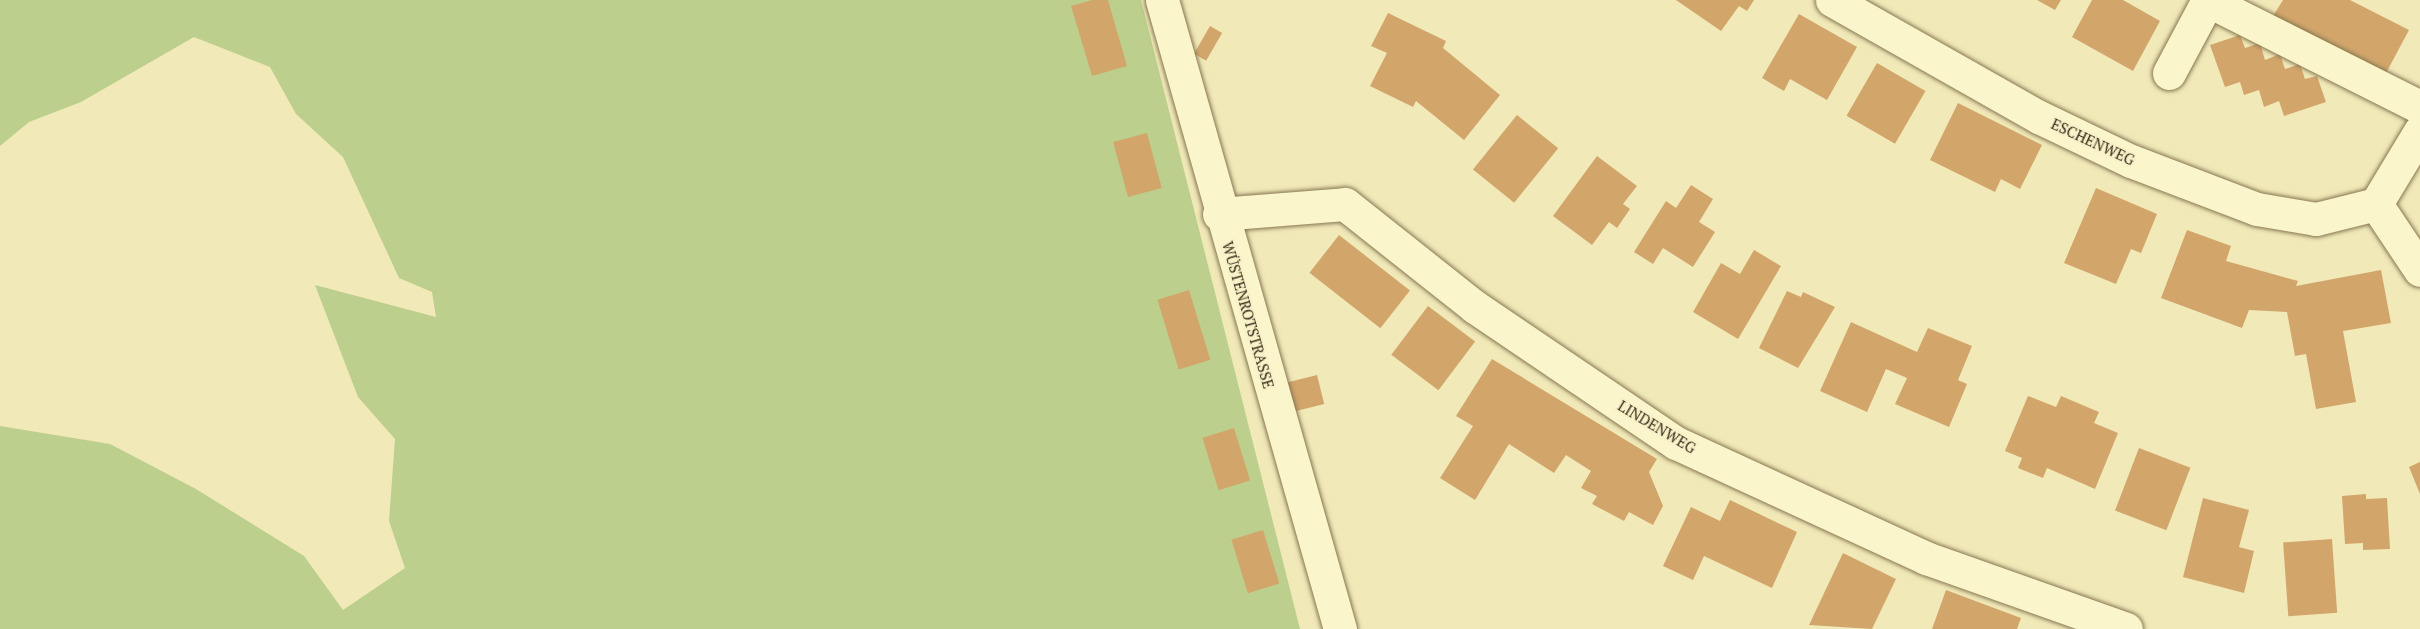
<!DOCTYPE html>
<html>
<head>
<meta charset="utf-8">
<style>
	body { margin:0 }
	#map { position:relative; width:2420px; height:629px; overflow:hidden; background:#f1e9b8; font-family:"PT Serif",serif }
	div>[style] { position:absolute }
	.green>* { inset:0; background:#bccf8c }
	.building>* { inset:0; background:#d2a66b; transform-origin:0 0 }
	.roads { filter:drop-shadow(0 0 2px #877752) drop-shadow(0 0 2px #877752) }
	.minor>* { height:33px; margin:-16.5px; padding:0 16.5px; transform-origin:16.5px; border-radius:16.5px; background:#fbf5cb }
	span { translate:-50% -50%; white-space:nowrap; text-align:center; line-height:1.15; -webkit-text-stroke:4.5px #f8f1c8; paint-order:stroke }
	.street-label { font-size:15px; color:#352b19 }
</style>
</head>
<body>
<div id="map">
	<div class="green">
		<i style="clip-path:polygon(0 0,1141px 0,1300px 629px,0 629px,0 426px,110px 444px,196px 489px,304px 556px,343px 610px,405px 568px,389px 521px,395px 439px,358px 397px,315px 285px,436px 317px,432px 292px,399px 278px,343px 157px,296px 114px,270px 67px,194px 37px,81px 102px,29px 122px,0 146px)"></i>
	</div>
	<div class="building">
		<i style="clip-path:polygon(1092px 0,1108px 0,1127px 66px,1092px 76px,1071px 6px)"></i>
		<i style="clip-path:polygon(1676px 0,1754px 0,1747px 11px,1739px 6px,1721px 31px)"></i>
		<i style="clip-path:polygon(2037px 0,2061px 0,2055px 10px)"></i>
		<i style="clip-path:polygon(2092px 0,2123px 0,2160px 21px,2133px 71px,2072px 37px)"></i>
		<i style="clip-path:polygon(2350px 0,2409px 30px,2385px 75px,2273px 16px,2283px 0)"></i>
		<i style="clip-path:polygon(1388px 13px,1446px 41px,1443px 48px,1500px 95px,1464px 140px,1416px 101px,1413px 107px,1370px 86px,1387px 53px,1371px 46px)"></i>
		<i style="clip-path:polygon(1799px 14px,1857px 47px,1827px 100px,1790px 79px,1784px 91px,1762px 78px)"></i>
		<i style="left:1210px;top:26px;width:14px;height:32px;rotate:30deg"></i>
		<i style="clip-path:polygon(2240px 35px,2245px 48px,2260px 43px,2265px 60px,2280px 54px,2285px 69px,2300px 64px,2305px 79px,2317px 76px,2326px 102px,2284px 116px,2279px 101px,2264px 107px,2259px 90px,2244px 95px,2240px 82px,2225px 87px,2210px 45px)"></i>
		<i style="left:1877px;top:63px;width:56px;height:61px;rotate:30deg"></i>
		<i style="clip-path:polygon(1958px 103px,2042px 145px,2020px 189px,2001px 179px,1995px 192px,1930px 160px)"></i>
		<i style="left:1517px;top:115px;width:53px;height:70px;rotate:39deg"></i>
		<i style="left:1147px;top:133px;width:57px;height:35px;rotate:75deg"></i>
		<i style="clip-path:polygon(1597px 156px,1637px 186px,1623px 204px,1630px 209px,1617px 228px,1609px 222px,1592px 245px,1553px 216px)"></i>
		<i style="clip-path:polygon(1691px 185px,1713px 199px,1699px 222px,1715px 232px,1693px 267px,1663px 248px,1653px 264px,1634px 252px,1666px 201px,1676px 208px)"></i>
		<i style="clip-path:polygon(2096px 188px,2157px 214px,2141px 253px,2131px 249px,2116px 284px,2064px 263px)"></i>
		<i style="clip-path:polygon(2187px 230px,2231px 246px,2226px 261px,2298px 281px,2296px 286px,2381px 270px,2391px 323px,2343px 331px,2356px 402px,2316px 409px,2306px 354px,2295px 356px,2287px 312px,2249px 310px,2242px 328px,2161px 298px)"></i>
		<i style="left:1339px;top:235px;width:90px;height:48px;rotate:38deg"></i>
		<i style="clip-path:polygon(1754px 250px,1781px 266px,1738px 339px,1693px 312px,1721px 263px,1740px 274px)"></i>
		<i style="left:1189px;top:290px;width:73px;height:33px;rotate:73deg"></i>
		<i style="clip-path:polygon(1787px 291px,1801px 297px,1803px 292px,1835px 307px,1798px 368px,1759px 348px)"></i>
		<i style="left:1428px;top:306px;width:59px;height:61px;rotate:37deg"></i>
		<i style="clip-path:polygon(1851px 322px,1917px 352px,1928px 328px,1972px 346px,1958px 380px,1967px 384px,1949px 427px,1895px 404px,1907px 378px,1886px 369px,1867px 412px,1820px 391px)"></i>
		<i style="clip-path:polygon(1492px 359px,1657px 459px,1649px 472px,1663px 506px,1653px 525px,1629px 512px,1624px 521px,1592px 504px,1597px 496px,1581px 488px,1591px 471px,1566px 455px,1554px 473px,1509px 444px,1475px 500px,1440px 478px,1473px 426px,1456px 416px)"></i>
		<i style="left:1317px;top:375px;width:30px;height:31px;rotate:76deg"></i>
		<i style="clip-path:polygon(2028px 396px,2056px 407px,2061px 396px,2099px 412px,2094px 423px,2118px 433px,2095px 489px,2047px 468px,2043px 478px,2018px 468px,2022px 458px,2005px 451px)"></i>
		<i style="left:1234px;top:428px;width:55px;height:33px;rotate:73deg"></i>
		<i style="left:2139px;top:448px;width:55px;height:67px;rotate:21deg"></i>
		<i style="clip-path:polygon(2420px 462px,2420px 494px,2409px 467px)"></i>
		<i style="clip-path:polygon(2366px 494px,2366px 499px,2387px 498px,2390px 549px,2363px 550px,2363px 543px,2345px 544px,2342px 496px)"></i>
		<i style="clip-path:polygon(2203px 498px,2249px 510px,2239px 547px,2254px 551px,2244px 593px,2183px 577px)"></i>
		<i style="clip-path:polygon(1730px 500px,1797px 532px,1772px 588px,1704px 556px,1693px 580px,1663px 566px,1691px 507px,1720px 521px)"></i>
		<i style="left:1263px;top:530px;width:56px;height:33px;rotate:73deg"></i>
		<i style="left:2332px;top:539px;width:74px;height:49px;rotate:86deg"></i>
		<i style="clip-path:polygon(1843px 553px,1896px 579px,1872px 629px,1809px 625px)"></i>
		<i style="clip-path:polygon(1946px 590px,2021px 618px,2017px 629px,1932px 629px)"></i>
	</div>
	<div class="roads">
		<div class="minor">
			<i style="left:1162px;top:0;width:654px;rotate:74.2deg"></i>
			<i style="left:1832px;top:0;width:238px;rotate:29.5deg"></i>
			<i style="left:2039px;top:117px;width:102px;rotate:25.6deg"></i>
			<i style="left:2131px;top:161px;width:135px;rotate:20.9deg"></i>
			<i style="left:2257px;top:209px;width:60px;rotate:9.6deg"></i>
			<i style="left:2316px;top:219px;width:62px;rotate:-14deg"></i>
			<i style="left:2209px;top:1px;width:236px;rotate:26.7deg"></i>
			<i style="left:2169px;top:73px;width:83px;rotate:-61.9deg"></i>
			<i style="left:2376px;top:204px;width:85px;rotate:-58.9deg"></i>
			<i style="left:2376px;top:204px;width:79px;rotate:56.3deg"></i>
			<i style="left:1219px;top:214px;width:126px;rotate:-4.5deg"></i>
			<i style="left:1345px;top:204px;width:166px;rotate:38.4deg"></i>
			<i style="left:1475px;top:307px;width:243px;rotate:34.1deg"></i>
			<i style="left:1676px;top:443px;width:275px;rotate:24.7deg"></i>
			<i style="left:1926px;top:558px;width:212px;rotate:19.5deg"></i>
		</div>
	</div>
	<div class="street-label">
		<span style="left:2093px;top:142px;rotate:25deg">ESCHENWEG</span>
		<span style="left:1248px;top:315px;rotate:74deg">WÜSTENROTSTRASSE</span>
		<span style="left:1657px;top:427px;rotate:31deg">LINDENWEG</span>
	</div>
</div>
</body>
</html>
